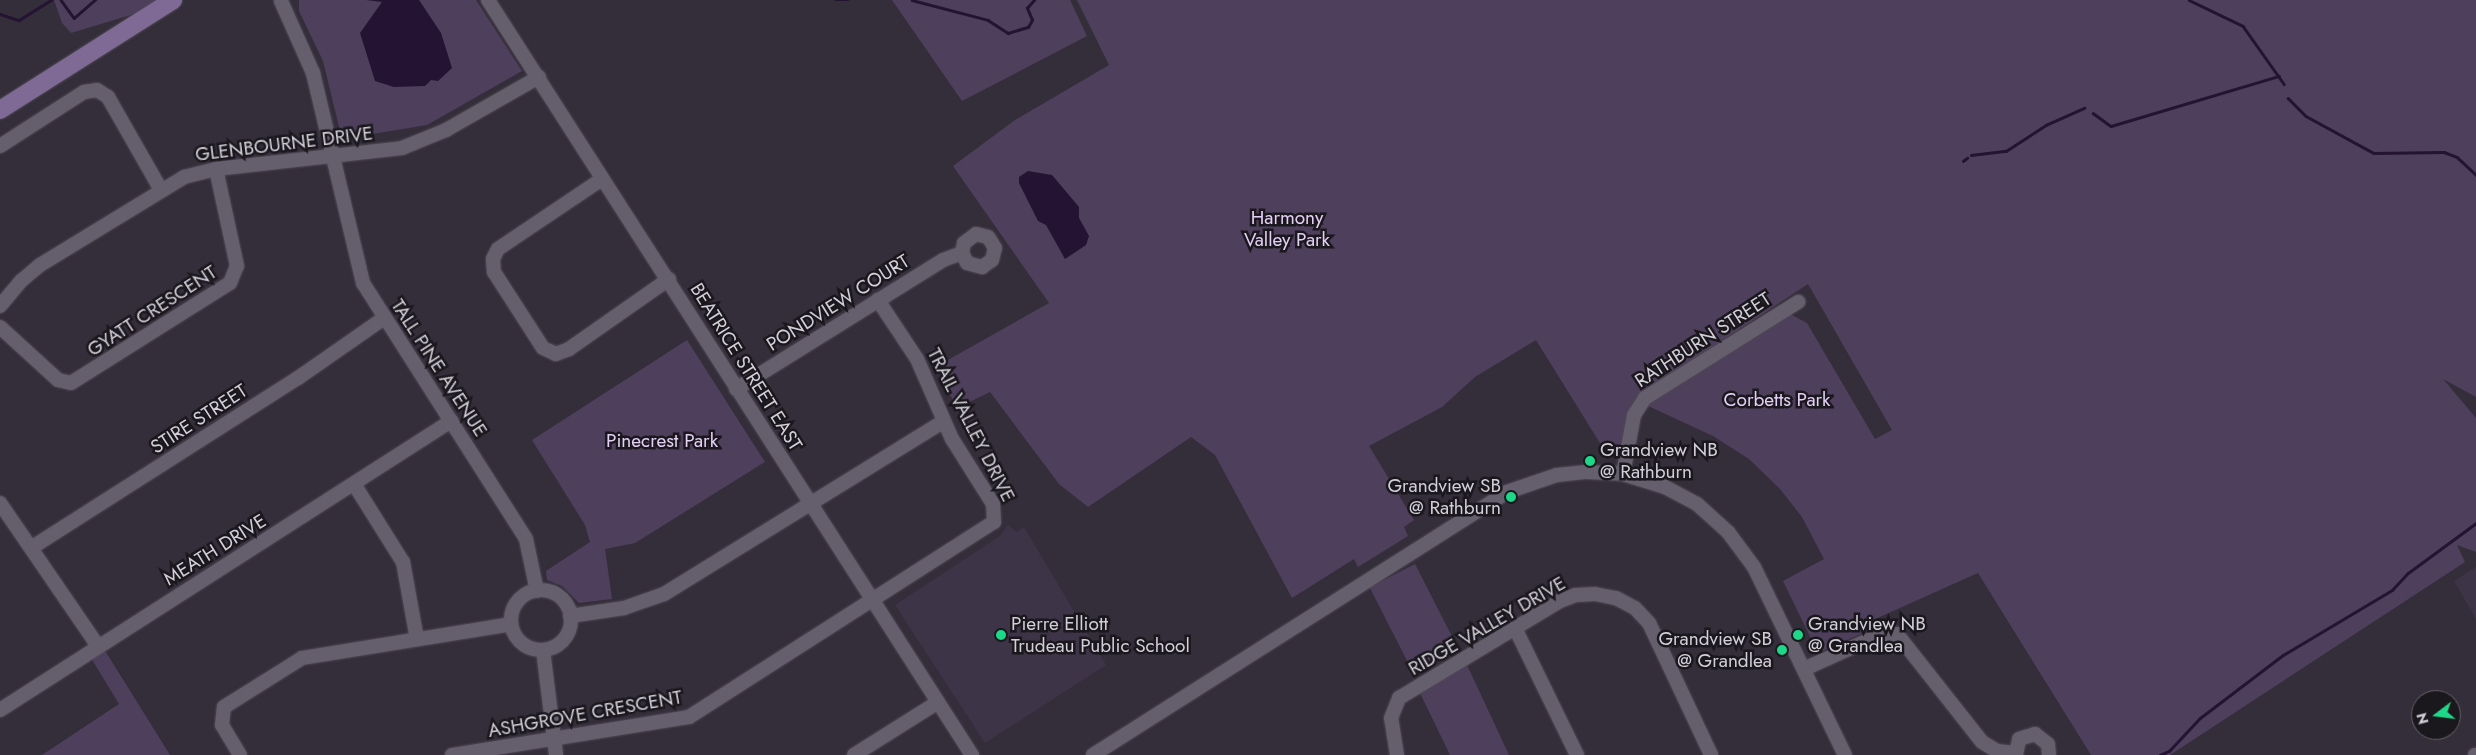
<!DOCTYPE html>
<html>
<head>
<meta charset="utf-8">
<style>
	body { margin:0 }
	#map { position:relative; width:2476px; height:755px; overflow:hidden; background:#342d3a; font-family:Jost,sans-serif }
	div>[style] { position:absolute }
	.built>* { inset:0; background:#3e3447 }
	.green>* { inset:0; background:#4e405c; transform-origin:0 0 }
	.water>* { inset:0; background:#241332 }
	.stream>* { height:2.5px; margin:-1.25px; padding:0 1.25px; transform-origin:1.25px; border-radius:1.25px; background:#241332 }
	.roads { filter:drop-shadow(0 0 1px #4f4954) drop-shadow(0 0 1px #4f4954) }
	.minor>* { height:14px; margin:-7px; padding:0 7px; transform-origin:7px; border-radius:7px; background:#655e6d }
	.minor>.ring { margin:-7px; padding:0; box-sizing:content-box; background:none; border:14px solid #655e6d; border-radius:50% }
	.major>* { height:18px; margin:-9px; padding:0 9px; transform-origin:9px; border-radius:9px; background:#7f6995 }
	.dots>* { width:14px; height:14px; translate:-50% -50%; box-sizing:border-box; border:2px solid #1a171d; border-radius:50% }
	span { translate:-50% -50%; white-space:nowrap; text-align:center; line-height:1.15; -webkit-text-stroke:5px #1a171d; paint-order:stroke }
	.street-label { font-size:19px; color:#d3cfd8 }
	.park-label { font-size:19px; color:#e3d0f6 }
	.poi-label { font-size:19px; color:#d3cfd8 }
	.left { translate:0 -50%; text-align:left }
	.right { translate:-100% -50%; text-align:right }
	.north { position:absolute; left:2411px; top:690px; width:50px; height:50px; box-sizing:border-box; background:#1a171d; border:1px solid #646168; border-radius:50%; rotate:255deg; font-size:14px; font-weight:700; line-height:20px; text-align:center; color:#d3cfd8 }
	.north::after { content:''; display:block; margin:auto; width:18px; height:22px; background:#1dd888; clip-path:polygon(50% 0,100% 100%,50% 72%,0 100%) }
</style>
</head>
<body>
<div id="map">
	<div class="built">
		<i style="clip-path:polygon(1008px 525px,1017px 532px,1024px 527px,1106px 665px,985px 743px,895px 605px,1000px 536px)"></i>
		<i style="clip-path:polygon(2476px 567px,2476px 619px,2454px 581px)"></i>
	</div>
	<div class="green">
		<i style="clip-path:polygon(54px 0,160px 0,144px 11px,71px 33px,62px 23px)"></i>
		<i style="clip-path:polygon(476px 0,522px 71px,427px 125px,342px 139px,323px 61px,299px 11px,299px 0)"></i>
		<i style="clip-path:polygon(892px 0,1070px 0,1087px 36px,962px 101px)"></i>
		<i style="clip-path:polygon(1077px 0,2476px 0,2476px 397px,2443px 379px,2476px 418px,2476px 552px,2457px 545px,2465px 562px,2170px 755px,2091px 755px,1978px 573px,1864px 624px,1867px 631px,1818px 653px,1783px 581px,1824px 559px,1802px 517px,1780px 489px,1749px 459px,1713px 436px,1646px 405px,1790px 314px,1807px 323px,1875px 439px,1892px 430px,1808px 284px,1640px 395px,1631px 408px,1622px 450px,1603px 448px,1536px 340px,1475px 377px,1442px 407px,1369px 446px,1414px 520px,1404px 527px,1408px 536px,1358px 567px,1354px 559px,1292px 598px,1215px 455px,1191px 437px,1088px 507px,1059px 484px,990px 392px,957px 408px,943px 381px,939px 365px,1049px 303px,953px 166px,1015px 120px,1109px 65px)"></i>
		<i style="clip-path:polygon(687px 340px,765px 462px,635px 543px,605px 549px,612px 599px,579px 603px,562px 586px,547px 580px,546px 571px,590px 542px,585px 525px,532px 440px)"></i>
		<i style="left:1415px;top:564px;width:93px;height:51px;rotate:63deg"></i>
		<i style="clip-path:polygon(104px 649px,170px 755px,42px 755px,119px 704px,91px 658px)"></i>
		<i style="clip-path:polygon(1467px 665px,1509px 755px,1450px 755px,1419px 691px)"></i>
	</div>
	<div class="water">
		<i style="clip-path:polygon(366px 0,419px 0,441px 33px,452px 68px,438px 81px,431px 80px,425px 86px,394px 87px,375px 81px,360px 33px,382px 2px)"></i>
		<i style="clip-path:polygon(1028px 171px,1052px 175px,1079px 207px,1079px 218px,1089px 236px,1086px 245px,1065px 259px,1046px 225px,1038px 221px,1019px 183px,1019px 177px)"></i>
	</div>
	<div class="stream">
		<i style="left:61px;top:0;width:22px;rotate:54deg"></i>
		<i style="left:74px;top:18px;width:28px;rotate:-41deg"></i>
		<i style="left:836px;top:0;width:12px"></i>
		<i style="left:912px;top:0;width:79px;rotate:14.7deg"></i>
		<i style="left:988px;top:20px;width:24px;rotate:33deg"></i>
		<i style="left:1008px;top:33px;width:21px;rotate:-17deg"></i>
		<i style="left:1028px;top:27px;width:8px;rotate:-60deg"></i>
		<i style="left:1032px;top:20px;width:13px;rotate:-113deg"></i>
		<i style="left:1027px;top:8px;width:11px;rotate:-49deg"></i>
		<i style="left:2189px;top:0;width:60px;rotate:25.7deg"></i>
		<i style="left:2243px;top:26px;width:71px;rotate:54.7deg"></i>
		<i style="left:0;top:14px;width:20px;rotate:18deg"></i>
		<i style="left:19px;top:20px;width:38px;rotate:-32deg"></i>
		<i style="left:2288px;top:98px;width:25px;rotate:45deg"></i>
		<i style="left:2306px;top:116px;width:77px;rotate:28.6deg"></i>
		<i style="left:2374px;top:153px;width:70px;rotate:-0.8deg"></i>
		<i style="left:2444px;top:152px;width:14px;rotate:21deg"></i>
		<i style="left:2457px;top:157px;width:26px;rotate:43deg"></i>
		<i style="left:2093px;top:113px;width:22px;rotate:36deg"></i>
		<i style="left:2111px;top:126px;width:175px;rotate:-16.6deg"></i>
		<i style="left:1971px;top:155px;width:35px;rotate:-7deg"></i>
		<i style="left:2006px;top:151px;width:48px;rotate:-33deg"></i>
		<i style="left:2046px;top:125px;width:42px;rotate:-24.1deg"></i>
		<i style="left:1963px;top:161px;width:5px;rotate:-37deg"></i>
		<i style="left:2160px;top:755px;width:10px;rotate:-24deg"></i>
		<i style="left:2169px;top:751px;width:45px;rotate:-46.8deg"></i>
		<i style="left:2200px;top:718px;width:104px;rotate:-37.2deg"></i>
		<i style="left:2283px;top:655px;width:127px;rotate:-30.8deg"></i>
		<i style="left:2392px;top:590px;width:23px;rotate:-47deg"></i>
		<i style="left:2408px;top:573px;width:84px;rotate:-36.3deg"></i>
	</div>
	<div class="roads">
		<div class="minor">
			<i style="left:488px;top:0;width:897px;rotate:57.34deg"></i>
			<i style="left:281px;top:1px;width:79px;rotate:66deg"></i>
			<i style="left:313px;top:73px;width:216px;rotate:76.6deg"></i>
			<i style="left:363px;top:283px;width:303px;rotate:57.5deg"></i>
			<i style="left:526px;top:539px;width:53px;rotate:78.1deg"></i>
			<i style="left:0;top:146px;width:100px;rotate:-32.7deg"></i>
			<i style="left:84px;top:92px;width:13px;rotate:-9deg"></i>
			<i style="left:97px;top:90px;width:13px;rotate:32deg"></i>
			<i style="left:108px;top:97px;width:105px;rotate:60.3deg"></i>
			<i style="left:602px;top:179px;width:125px;rotate:146.1deg"></i>
			<i style="left:498px;top:249px;width:11px;rotate:117deg"></i>
			<i style="left:493px;top:259px;width:13px;rotate:86deg"></i>
			<i style="left:494px;top:272px;width:90px;rotate:57.2deg"></i>
			<i style="left:543px;top:348px;width:14px;rotate:25deg"></i>
			<i style="left:556px;top:354px;width:14px;rotate:-21deg"></i>
			<i style="left:569px;top:349px;width:122px;rotate:-35deg"></i>
			<i style="left:0;top:306px;width:33px;rotate:-50deg"></i>
			<i style="left:21px;top:281px;width:25px;rotate:-40deg"></i>
			<i style="left:40px;top:265px;width:169px;rotate:-31.4deg"></i>
			<i style="left:184px;top:177px;width:33px;rotate:-14deg"></i>
			<i style="left:216px;top:169px;width:187px;rotate:-6.4deg"></i>
			<i style="left:402px;top:148px;width:48px;rotate:-22.2deg"></i>
			<i style="left:446px;top:130px;width:107px;rotate:-29.7deg"></i>
			<i style="left:0;top:327px;width:79px;rotate:42.4deg"></i>
			<i style="left:58px;top:380px;width:13px;rotate:13deg"></i>
			<i style="left:71px;top:383px;width:188px;rotate:-32.2deg"></i>
			<i style="left:230px;top:283px;width:18px;rotate:-68deg"></i>
			<i style="left:237px;top:266px;width:99px;rotate:-102.2deg"></i>
			<i style="left:736px;top:389px;width:244px;rotate:-31.9deg"></i>
			<i style="left:943px;top:260px;width:20px;rotate:-20deg"></i>
			<i style="left:962px;top:253px;width:11px;rotate:63deg"></i>
			<i style="left:967px;top:263px;width:16px;rotate:15deg"></i>
			<i style="left:982px;top:267px;width:12px;rotate:-35deg"></i>
			<i style="left:992px;top:260px;width:12px;rotate:-76deg"></i>
			<i style="left:995px;top:248px;width:13px;rotate:-122deg"></i>
			<i style="left:988px;top:237px;width:12px;rotate:-166deg"></i>
			<i style="left:976px;top:234px;width:15px;rotate:143deg"></i>
			<i style="left:964px;top:243px;width:10px;rotate:101deg"></i>
			<i style="left:1623px;top:474px;width:60px;rotate:-79.4deg"></i>
			<i style="left:1634px;top:415px;width:20px;rotate:-57deg"></i>
			<i style="left:1645px;top:398px;width:181px;rotate:-32.1deg"></i>
			<i style="left:354px;top:484px;width:92px;rotate:57.9deg"></i>
			<i style="left:403px;top:562px;width:78px;rotate:79.7deg"></i>
			<i style="left:0;top:503px;width:173px;rotate:55.6deg"></i>
			<i style="left:31px;top:548px;width:317px;rotate:-32.5deg"></i>
			<i style="left:298px;top:378px;width:105px;rotate:-34.9deg"></i>
			<i class="ring" style="left:511px;top:590px;width:46px;height:46px"></i>
			<i style="left:570px;top:616px;width:55px;rotate:-8.4deg"></i>
			<i style="left:624px;top:608px;width:42px;rotate:-19.3deg"></i>
			<i style="left:664px;top:594px;width:328px;rotate:-31.7deg"></i>
			<i style="left:1516px;top:630px;width:139px;rotate:64deg"></i>
			<i style="left:543px;top:650px;width:106px;rotate:82.9deg"></i>
			<i style="left:1804px;top:669px;width:85px;rotate:-24.2deg"></i>
			<i style="left:1882px;top:634px;width:15px"></i>
			<i style="left:1897px;top:634px;width:137px;rotate:51.8deg"></i>
			<i style="left:1982px;top:742px;width:17px;rotate:31deg"></i>
			<i style="left:1997px;top:751px;width:18px;rotate:6deg"></i>
			<i style="left:0;top:710px;width:536px;rotate:-32.65deg"></i>
			<i style="left:240px;top:755px;width:35px;rotate:-121deg"></i>
			<i style="left:222px;top:725px;width:18px;rotate:-84deg"></i>
			<i style="left:224px;top:707px;width:92px;rotate:-32.1deg"></i>
			<i style="left:302px;top:658px;width:212px;rotate:-9.2deg"></i>
			<i style="left:452px;top:755px;width:240px;rotate:-9.1deg"></i>
			<i style="left:689px;top:717px;width:362px;rotate:-32.6deg"></i>
			<i style="left:994px;top:522px;width:18px;rotate:-93deg"></i>
			<i style="left:993px;top:504px;width:77px;rotate:-122.2deg"></i>
			<i style="left:952px;top:439px;width:87px;rotate:-113.6deg"></i>
			<i style="left:917px;top:359px;width:71px;rotate:-123.5deg"></i>
			<i style="left:854px;top:755px;width:99px;rotate:-32.2deg"></i>
			<i style="left:1093px;top:755px;width:490px;rotate:-32.4deg"></i>
			<i style="left:1507px;top:492px;width:53px;rotate:-18.8deg"></i>
			<i style="left:1557px;top:475px;width:30px;rotate:-6deg"></i>
			<i style="left:1587px;top:472px;width:36px;rotate:3deg"></i>
			<i style="left:1623px;top:474px;width:44px;rotate:17.2deg"></i>
			<i style="left:1665px;top:487px;width:36px;rotate:28deg"></i>
			<i style="left:1697px;top:504px;width:42px;rotate:42.1deg"></i>
			<i style="left:1728px;top:532px;width:44px;rotate:53.4deg"></i>
			<i style="left:1754px;top:567px;width:209px;rotate:64.2deg"></i>
			<i style="left:1397px;top:755px;width:37px;rotate:-99deg"></i>
			<i style="left:1391px;top:718px;width:22px;rotate:-68deg"></i>
			<i style="left:1399px;top:698px;width:188px;rotate:-31.1deg"></i>
			<i style="left:1560px;top:601px;width:17px;rotate:-21deg"></i>
			<i style="left:1576px;top:595px;width:19px;rotate:-3deg"></i>
			<i style="left:1595px;top:594px;width:21px;rotate:11deg"></i>
			<i style="left:1616px;top:598px;width:21px;rotate:28deg"></i>
			<i style="left:1635px;top:608px;width:21px;rotate:47deg"></i>
			<i style="left:1649px;top:623px;width:146px;rotate:64.8deg"></i>
			<i style="left:2016px;top:755px;width:16px;rotate:-79deg"></i>
			<i style="left:2019px;top:739px;width:17px;rotate:-17deg"></i>
			<i style="left:2035px;top:734px;width:16px;rotate:38deg"></i>
			<i style="left:2048px;top:744px;width:11px;rotate:85deg"></i>
			<i style="left:2475px;top:755px;width:1px"></i>
		</div>
		<div class="major">
			<i style="left:0;top:110px;width:205px;rotate:-32.4deg"></i>
		</div>
	</div>
	<div class="dots">
		<i style="left:1590px;top:461px;background:#1dd888"></i>
		<i style="left:1511px;top:497px;background:#1dd888"></i>
		<i style="left:1001px;top:635px;background:#1dd888"></i>
		<i style="left:1798px;top:635px;background:#1dd888"></i>
		<i style="left:1782px;top:650px;background:#1dd888"></i>
	</div>
	<div class="street-label">
		<span style="left:284px;top:144px;rotate:-7deg">GLENBOURNE DRIVE</span>
		<span style="left:838px;top:303px;rotate:-32deg">PONDVIEW COURT</span>
		<span style="left:152px;top:311px;rotate:-33deg">GYATT CRESCENT</span>
		<span style="left:1703px;top:340px;rotate:-33deg">RATHBURN STREET</span>
		<span style="left:746px;top:367px;rotate:58deg">BEATRICE STREET EAST</span>
		<span style="left:439px;top:368px;rotate:57deg">TALL PINE AVENUE</span>
		<span style="left:199px;top:419px;rotate:-33deg">STIRE STREET</span>
		<span style="left:971px;top:425px;rotate:63deg">TRAIL VALLEY DRIVE</span>
		<span style="left:215px;top:550px;rotate:-32deg">MEATH DRIVE</span>
		<span style="left:1487px;top:626px;rotate:-30deg">RIDGE VALLEY DRIVE</span>
		<span style="left:585px;top:714px;rotate:-10deg">ASHGROVE CRESCENT</span>
	</div>
	<div class="park-label">
		<span style="left:1287px;top:229px">Harmony<br>Valley Park</span>
		<span style="left:1777px;top:400px">Corbetts Park</span>
		<span style="left:662px;top:441px">Pinecrest Park</span>
	</div>
	<div class="poi-label">
		<span class="left" style="left:1600px;top:461px">Grandview NB<br>@ Rathburn</span>
		<span class="right" style="left:1501px;top:497px">Grandview SB<br>@ Rathburn</span>
		<span class="left" style="left:1011px;top:635px">Pierre Elliott<br>Trudeau Public School</span>
		<span class="left" style="left:1808px;top:635px">Grandview NB<br>@ Grandlea</span>
		<span class="right" style="left:1772px;top:650px">Grandview SB<br>@ Grandlea</span>
	</div>
	<div class="north">N</div>
</div>
</body>
</html>
